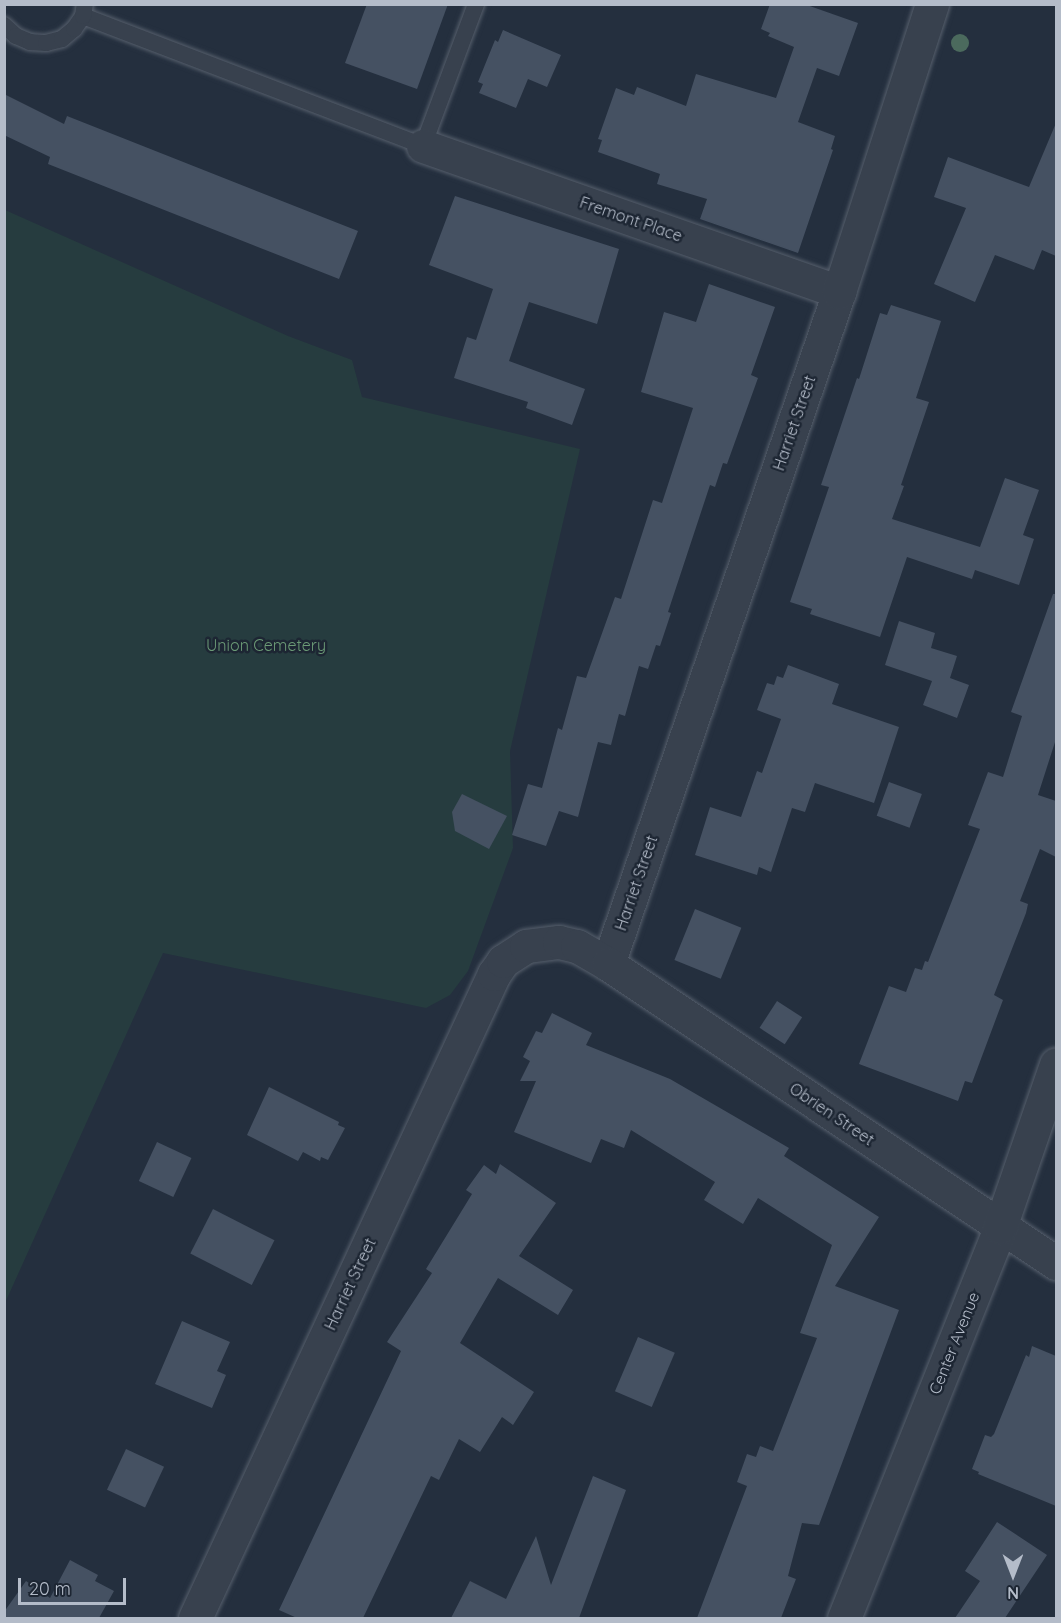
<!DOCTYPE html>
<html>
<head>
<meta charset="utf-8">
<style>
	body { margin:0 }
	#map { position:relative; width:1061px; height:1623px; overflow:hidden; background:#242f3e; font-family:Quicksand,sans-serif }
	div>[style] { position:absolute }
	.green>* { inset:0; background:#263c3f }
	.building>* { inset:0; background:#455162; transform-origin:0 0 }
	.roads { filter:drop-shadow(0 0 2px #565f6c) drop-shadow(0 0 2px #565f6c) }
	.service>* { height:16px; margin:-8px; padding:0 8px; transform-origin:8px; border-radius:8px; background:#38414e }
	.minor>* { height:33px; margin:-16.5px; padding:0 16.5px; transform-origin:16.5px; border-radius:16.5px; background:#38414e }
	.trees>* { width:18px; height:18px; margin:-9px; border-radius:50%; background:#4b6a5d }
	span { translate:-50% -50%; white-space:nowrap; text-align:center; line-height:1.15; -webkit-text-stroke:5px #1d2633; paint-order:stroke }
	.street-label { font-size:16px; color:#b4bcc9 }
	.park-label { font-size:16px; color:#6b9a76 }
	.frame { position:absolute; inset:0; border:6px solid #b4bcc9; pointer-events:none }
	.north { position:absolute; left:983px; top:1545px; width:60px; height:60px; -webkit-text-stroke:4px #1d2633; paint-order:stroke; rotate:180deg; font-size:16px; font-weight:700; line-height:24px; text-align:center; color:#b4bcc9 }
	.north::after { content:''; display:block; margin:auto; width:21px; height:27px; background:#b4bcc9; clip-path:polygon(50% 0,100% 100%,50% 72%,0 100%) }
	.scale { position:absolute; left:18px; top:1578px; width:108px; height:27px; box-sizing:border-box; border:3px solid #b4bcc9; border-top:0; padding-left:8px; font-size:18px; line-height:21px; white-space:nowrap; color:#b4bcc9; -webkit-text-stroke:4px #1d2633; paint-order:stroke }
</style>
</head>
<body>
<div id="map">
	<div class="green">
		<i style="clip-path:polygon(5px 210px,288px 336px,352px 360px,362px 397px,580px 449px,510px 751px,513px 848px,468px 971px,450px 995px,426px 1008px,163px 953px,5px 1303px)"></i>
	</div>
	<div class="building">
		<i style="clip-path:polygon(367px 4px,448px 4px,417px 89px,345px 63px)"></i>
		<i style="clip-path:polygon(770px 4px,804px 4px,858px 23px,839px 76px,817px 68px,798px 122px,835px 136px,831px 149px,833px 150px,798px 253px,700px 219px,707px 199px,657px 184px,660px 174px,598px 152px,602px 140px,598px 139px,616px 88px,634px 95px,637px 87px,686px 106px,696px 74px,776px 98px,794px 47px,768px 36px,770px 33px,761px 29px)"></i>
		<i style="clip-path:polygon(503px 30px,561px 55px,547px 87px,528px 79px,516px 108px,479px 93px,483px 84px,478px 82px,495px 40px,498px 42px)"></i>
		<i style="clip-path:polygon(4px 94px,64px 124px,67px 116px,358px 231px,339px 279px,48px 164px,50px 157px,4px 135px)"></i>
		<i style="clip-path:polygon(1056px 123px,1056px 256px,1042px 250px,1034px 270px,995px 255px,975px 302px,934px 284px,966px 208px,934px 197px,948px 157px,1029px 187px)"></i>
		<i style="clip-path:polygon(455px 196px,619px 249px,597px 324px,529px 302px,509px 361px,585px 389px,572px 425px,526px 408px,528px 402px,454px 378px,467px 337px,476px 340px,493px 289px,429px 265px)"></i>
		<i style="clip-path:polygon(709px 284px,775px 307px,751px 375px,758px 378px,727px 464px,723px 463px,715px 487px,710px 485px,668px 612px,671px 613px,660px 646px,656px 645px,648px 669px,639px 666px,625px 716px,619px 714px,611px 745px,598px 742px,578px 817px,559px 811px,546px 846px,512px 835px,528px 784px,542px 788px,558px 728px,562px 730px,577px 676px,586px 678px,615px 597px,621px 599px,653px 500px,662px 503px,693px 408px,641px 392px,664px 312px,696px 322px)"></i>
		<i style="clip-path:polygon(891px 305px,941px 321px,916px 398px,929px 402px,901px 485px,904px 486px,892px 519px,980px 547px,1005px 478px,1039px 490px,1023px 535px,1034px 539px,1019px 585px,975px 570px,972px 579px,907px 557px,880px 637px,810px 614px,812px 609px,790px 602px,829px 487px,821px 485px,857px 378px,859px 379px,880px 313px,887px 315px)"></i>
		<i style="clip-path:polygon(1053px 594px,1056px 594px,1056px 739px,1038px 795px,1056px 801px,1056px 857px,1040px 849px,1020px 901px,1028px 904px,1026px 913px,994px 995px,1003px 1000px,972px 1083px,965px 1081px,958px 1101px,859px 1064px,889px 986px,906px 992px,915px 968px,922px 970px,925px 961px,928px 962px,980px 829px,968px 825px,988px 772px,1003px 777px,1022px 716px,1011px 712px)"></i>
		<i style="clip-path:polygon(899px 621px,935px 633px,931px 648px,957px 656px,950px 678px,969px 685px,957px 718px,923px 705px,932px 681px,885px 665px)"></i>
		<i style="clip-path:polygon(788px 665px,839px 684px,832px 704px,899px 727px,874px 803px,815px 783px,805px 812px,792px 808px,771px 872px,759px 867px,757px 875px,695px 855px,710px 807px,741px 817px,757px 771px,762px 773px,781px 719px,757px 710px,767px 683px,774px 685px,777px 676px,783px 678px)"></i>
		<i style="left:889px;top:782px;width:35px;height:36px;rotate:20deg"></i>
		<i style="clip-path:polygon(462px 794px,507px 816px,489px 849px,455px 831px,452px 812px)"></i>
		<i style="left:695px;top:909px;width:50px;height:55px;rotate:22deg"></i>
		<i style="left:777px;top:1001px;width:30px;height:32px;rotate:33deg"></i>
		<i style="clip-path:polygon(552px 1013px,592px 1033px,586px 1045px,670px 1079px,789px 1148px,784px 1156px,879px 1217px,835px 1286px,899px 1310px,819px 1525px,802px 1523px,788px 1576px,796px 1579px,781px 1618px,697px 1618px,747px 1486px,737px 1482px,747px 1454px,756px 1457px,760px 1446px,773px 1451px,817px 1338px,800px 1333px,832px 1245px,758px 1198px,743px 1224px,704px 1200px,715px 1182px,631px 1130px,624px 1148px,601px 1139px,591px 1163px,514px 1132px,536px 1081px,520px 1081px,530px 1061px,523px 1057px,536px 1031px,542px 1033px)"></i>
		<i style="clip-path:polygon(269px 1087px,339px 1122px,338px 1125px,345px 1128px,328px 1160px,321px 1157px,320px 1161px,303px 1152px,298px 1161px,247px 1135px)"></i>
		<i style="left:157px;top:1142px;width:38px;height:43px;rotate:25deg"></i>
		<i style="clip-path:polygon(500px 1164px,556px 1203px,519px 1256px,573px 1290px,558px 1315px,498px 1278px,460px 1343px,534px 1392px,513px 1425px,502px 1417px,480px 1452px,459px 1439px,439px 1480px,431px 1476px,363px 1618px,297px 1618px,279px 1610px,401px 1351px,387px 1342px,432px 1273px,426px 1269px,472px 1194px,466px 1190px,484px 1165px,496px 1174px)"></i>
		<i style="left:213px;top:1209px;width:69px;height:50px;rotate:27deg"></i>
		<i style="clip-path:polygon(182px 1321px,230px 1342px,217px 1371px,226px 1375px,212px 1408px,155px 1384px)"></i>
		<i style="left:638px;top:1337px;width:40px;height:59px;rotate:23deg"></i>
		<i style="clip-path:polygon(1032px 1346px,1056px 1356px,1056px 1506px,978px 1474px,979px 1472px,972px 1469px,985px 1435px,991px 1437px,994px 1434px,1026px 1355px,1029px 1357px)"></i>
		<i style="left:126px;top:1449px;width:42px;height:45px;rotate:25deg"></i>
		<i style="clip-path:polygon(593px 1476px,626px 1490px,579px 1618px,451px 1618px,470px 1581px,506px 1599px,536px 1536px,551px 1585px)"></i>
		<i style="clip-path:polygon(997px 1522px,1047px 1555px,1005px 1618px,955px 1618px,980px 1581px,965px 1571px)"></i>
		<i style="clip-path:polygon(70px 1560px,98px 1575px,95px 1581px,114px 1591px,99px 1618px,4px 1618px,4px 1612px,26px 1581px,50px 1598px)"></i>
	</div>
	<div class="roads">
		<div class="service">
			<i style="left:83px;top:16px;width:364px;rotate:20.9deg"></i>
			<i style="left:423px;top:146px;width:152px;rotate:-69.5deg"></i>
			<i style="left:4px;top:25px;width:16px;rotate:43deg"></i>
			<i style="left:16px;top:36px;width:15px;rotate:23deg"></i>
			<i style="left:30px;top:42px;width:16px;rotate:4deg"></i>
			<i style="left:46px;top:43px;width:16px;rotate:-14deg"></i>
			<i style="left:62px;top:39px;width:16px;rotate:-40deg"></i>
			<i style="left:74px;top:29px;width:16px;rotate:-55deg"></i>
			<i style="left:83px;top:16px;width:12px;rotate:-81deg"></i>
		</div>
		<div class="minor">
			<i style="left:423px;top:146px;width:441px;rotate:19.3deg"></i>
			<i style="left:608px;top:964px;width:711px;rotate:-71.03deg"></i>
			<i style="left:839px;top:292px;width:303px;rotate:-72.1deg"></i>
			<i style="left:195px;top:1618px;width:710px;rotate:-65.1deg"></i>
			<i style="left:494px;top:974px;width:16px;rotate:-55deg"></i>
			<i style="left:503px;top:961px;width:27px;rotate:-33deg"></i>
			<i style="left:526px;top:946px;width:33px;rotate:-7deg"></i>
			<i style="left:559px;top:942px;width:18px;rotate:13deg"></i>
			<i style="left:577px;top:946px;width:36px;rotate:30deg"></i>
			<i style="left:608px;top:964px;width:539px;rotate:33.72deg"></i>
			<i style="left:844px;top:1618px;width:421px;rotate:-68.2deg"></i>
			<i style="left:1000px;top:1227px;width:172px;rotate:-71deg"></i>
		</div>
	</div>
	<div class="trees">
		<i style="left:960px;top:43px"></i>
	</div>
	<div class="street-label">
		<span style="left:631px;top:219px;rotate:19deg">Fremont Place</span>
		<span style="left:794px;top:423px;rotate:-71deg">Harriet Street</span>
		<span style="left:636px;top:883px;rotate:-71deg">Harriet Street</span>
		<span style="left:832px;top:1114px;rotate:34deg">Obrien Street</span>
		<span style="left:350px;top:1284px;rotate:-65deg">Harriet Street</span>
		<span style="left:954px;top:1343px;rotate:-68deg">Center Avenue</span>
	</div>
	<div class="park-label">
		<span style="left:266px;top:645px">Union Cemetery</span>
	</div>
	<div class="frame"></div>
	<div class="north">N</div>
	<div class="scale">20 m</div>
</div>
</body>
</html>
